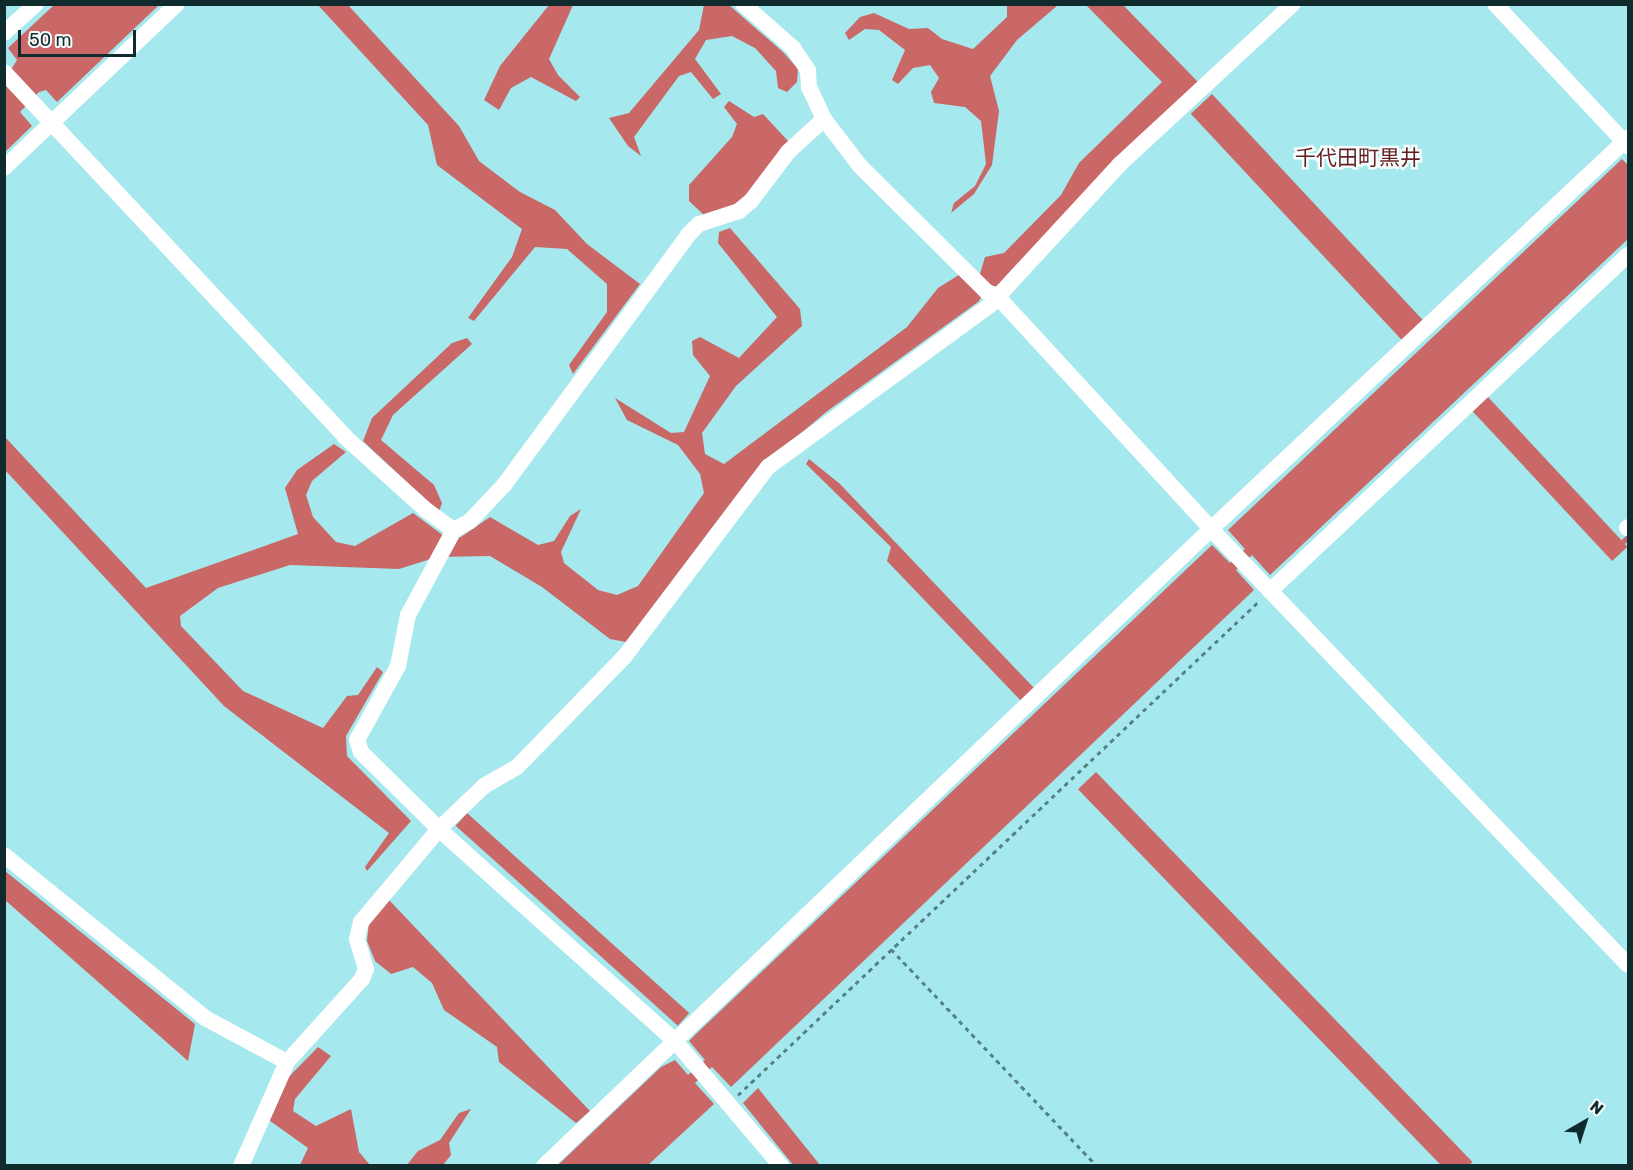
<!DOCTYPE html>
<html>
<head>
<meta charset="utf-8">
<style>
	body { margin:0 }
	#map { position:relative; width:1633px; height:1170px; overflow:hidden; background:#a5e8ed; font-family:Rubik,"Noto Sans JP",sans-serif }
	div>[style] { position:absolute }
	.water>* { inset:0; background:#c96866; transform-origin:0 0 }
	.stream>* { height:4.5px; margin:-2.25px; padding:0 2.25px; transform-origin:2.25px; border-radius:2.25px; background:#c96866 }
	.path>* { height:3px; margin-top:-1.5px; transform-origin:0; background:repeating-linear-gradient(90deg,#558386 0 4.5px,transparent 0 9px) }
	.street>* { height:16px; margin:-8px; padding:0 8px; transform-origin:8px; border-radius:8px; background:#fff }
	span { translate:-50% -50%; white-space:nowrap; text-align:center; line-height:1.15; -webkit-text-stroke:5px #f6fdfd; paint-order:stroke }
	.quarter-label { font-size:21px; color:#641e20 }
	.frame { position:absolute; inset:0; border:6px solid #0f2b2d; pointer-events:none }
	.north { position:absolute; left:1555px; top:1092px; width:60px; height:60px; -webkit-text-stroke:4px #f6fdfd; paint-order:stroke; rotate:39deg; font-size:16px; font-weight:700; line-height:24px; text-align:center; color:#0f2b2d }
	.north::after { content:''; display:block; margin:auto; width:21px; height:27px; background:#0f2b2d; clip-path:polygon(50% 0,100% 100%,50% 72%,0 100%) }
	.scale { position:absolute; left:18px; top:30px; width:118px; height:27px; box-sizing:border-box; border:3px solid #0f2b2d; border-top:0; padding-left:8px; font-size:18px; line-height:21px; white-space:nowrap; color:#0f2b2d; -webkit-text-stroke:4px #f6fdfd; paint-order:stroke }
</style>
</head>
<body>
<div id="map">
	<div class="water">
		<i style="clip-path:polygon(54px 5px,159px 5px,57px 102px,46px 90px,39px 92px,20px 112px,32px 126px,5px 152px,5px 79px,17px 60px,8px 48px)"></i>
		<i style="clip-path:polygon(318px 5px,348px 5px,459px 126px,479px 161px,520px 192px,555px 210px,587px 244px,640px 284px,573px 374px,569px 365px,607px 312px,607px 284px,567px 249px,535px 247px,474px 321px,468px 318px,512px 257px,522px 229px,437px 165px,428px 125px)"></i>
		<i style="clip-path:polygon(549px 5px,573px 5px,549px 59px,558px 75px,580px 97px,576px 101px,531px 77px,511px 88px,499px 110px,484px 100px,500px 66px)"></i>
		<i style="clip-path:polygon(704px 5px,729px 5px,783px 52px,798px 69px,797px 82px,787px 92px,778px 88px,776px 71px,755px 48px,732px 36px,706px 40px,695px 59px,721px 94px,713px 99px,691px 72px,679px 76px,634px 137px,641px 156px,628px 146px,609px 118px,629px 113px,699px 30px)"></i>
		<i style="clip-path:polygon(1007px 5px,1058px 5px,1017px 40px,990px 76px,999px 111px,992px 165px,974px 194px,951px 213px,954px 203px,975px 186px,986px 164px,981px 121px,965px 107px,934px 103px,931px 92px,939px 78px,930px 65px,913px 68px,898px 84px,892px 80px,905px 50px,879px 30px,865px 29px,849px 40px,845px 33px,860px 17px,874px 13px,909px 29px,928px 28px,942px 39px,973px 49px,1007px 17px)"></i>
		<i style="clip-path:polygon(1086px 5px,1123px 5px,1198px 82px,997px 286px,988px 288px,978px 302px,826px 412px,752px 475px,626px 642px,610px 639px,542px 587px,490px 556px,437px 557px,399px 569px,290px 565px,218px 588px,180px 616px,181px 626px,243px 691px,323px 728px,347px 696px,358px 695px,377px 667px,383px 672px,346px 736px,347px 756px,411px 821px,367px 871px,365px 867px,389px 833px,224px 706px,5px 470px,5px 437px,146px 588px,298px 534px,285px 488px,297px 470px,334px 444px,346px 452px,312px 481px,306px 495px,313px 517px,336px 542px,355px 546px,413px 513px,448px 539px,461px 537px,490px 517px,538px 545px,554px 541px,570px 516px,581px 509px,561px 552px,564px 563px,598px 590px,617px 595px,638px 586px,704px 493px,700px 474px,678px 445px,627px 420px,615px 398px,671px 433px,684px 432px,710px 376px,693px 355px,692px 341px,700px 337px,739px 358px,777px 317px,718px 243px,719px 232px,730px 228px,800px 309px,802px 326px,736px 386px,702px 433px,705px 454px,724px 464px,907px 327px,938px 288px,962px 273px,979px 277px,985px 257px,1004px 253px,1061px 195px,1079px 163px,1162px 82px)"></i>
		<i style="left:1212px;top:94px;width:310px;height:29px;rotate:47deg"></i>
		<i style="clip-path:polygon(729px 101px,754px 117px,763px 114px,788px 141px,747px 198px,707px 218px,689px 201px,689px 185px,732px 137px,737px 124px,724px 107px)"></i>
		<i style="clip-path:polygon(1622px 159px,1628px 165px,1628px 239px,1270px 575px,1252px 555px,1236px 570px,1254px 590px,731px 1087px,712px 1067px,695px 1083px,714px 1104px,648px 1165px,557px 1166px,661px 1067px,675px 1060px,688px 1075px,705px 1060px,689px 1041px,696px 1034px,1212px 545px,1230px 563px,1245px 549px,1228px 530px)"></i>
		<i style="clip-path:polygon(467px 338px,472px 344px,393px 415px,381px 440px,434px 485px,442px 503px,439px 512px,363px 441px,372px 418px,452px 343px)"></i>
		<i style="left:1487px;top:396px;width:206px;height:21px;rotate:47deg"></i>
		<i style="clip-path:polygon(809px 459px,840px 484px,1034px 688px,1021px 701px,887px 561px,891px 547px,806px 464px)"></i>
		<i style="left:1096px;top:772px;width:542px;height:25px;rotate:46deg"></i>
		<i style="left:467px;top:813px;width:299px;height:17px;rotate:42deg"></i>
		<i style="clip-path:polygon(5px 871px,195px 1024px,188px 1061px,5px 900px)"></i>
		<i style="clip-path:polygon(389px 900px,590px 1111px,576px 1123px,499px 1062px,497px 1047px,444px 1010px,432px 983px,413px 967px,391px 974px,375px 961px,367px 941px,369px 922px)"></i>
		<i style="clip-path:polygon(318px 1047px,331px 1056px,295px 1099px,293px 1111px,316px 1126px,351px 1109px,359px 1152px,370px 1165px,300px 1165px,308px 1148px,266px 1118px,278px 1088px)"></i>
		<i style="clip-path:polygon(758px 1088px,820px 1165px,793px 1165px,743px 1103px)"></i>
		<i style="clip-path:polygon(471px 1109px,449px 1143px,451px 1155px,443px 1165px,407px 1165px,418px 1151px,440px 1140px,459px 1113px)"></i>
	</div>
	<div class="stream">
		<i style="left:1619px;top:545px;width:12px;rotate:-42deg"></i>
	</div>
	<div class="path">
		<i style="left:891px;top:949px;width:299px;rotate:46.5deg"></i>
		<i style="left:738px;top:1095px;width:717px;rotate:-43.47deg"></i>
	</div>
	<div class="street">
		<i style="left:743px;top:4px;width:67px;rotate:41.3deg"></i>
		<i style="left:793px;top:48px;width:27px;rotate:56deg"></i>
		<i style="left:808px;top:70px;width:17px;rotate:87deg"></i>
		<i style="left:809px;top:87px;width:35px;rotate:65deg"></i>
		<i style="left:824px;top:119px;width:59px;rotate:52.5deg"></i>
		<i style="left:860px;top:166px;width:179px;rotate:44.8deg"></i>
		<i style="left:987px;top:292px;width:11px;rotate:22deg"></i>
		<i style="left:997px;top:296px;width:316px;rotate:47.4deg"></i>
		<i style="left:1211px;top:529px;width:603px;rotate:46.28deg"></i>
		<i style="left:1495px;top:4px;width:195px;rotate:46.9deg"></i>
		<i style="left:4px;top:33px;width:43px;rotate:-42.2deg"></i>
		<i style="left:4px;top:72px;width:500px;rotate:46.9deg"></i>
		<i style="left:345px;top:437px;width:109px;rotate:42deg"></i>
		<i style="left:426px;top:510px;width:34px;rotate:36deg"></i>
		<i style="left:4px;top:168px;width:238px;rotate:-43.5deg"></i>
		<i style="left:1627px;top:528px;width:1px;rotate:-45deg"></i>
		<i style="left:1270px;top:591px;width:491px;rotate:-43.2deg"></i>
		<i style="left:4px;top:855px;width:259px;rotate:39deg"></i>
		<i style="left:205px;top:1018px;width:93px;rotate:28.2deg"></i>
		<i style="left:241px;top:1166px;width:114px;rotate:-66.1deg"></i>
		<i style="left:287px;top:1062px;width:112px;rotate:-47.9deg"></i>
		<i style="left:362px;top:979px;width:11px;rotate:-68deg"></i>
		<i style="left:366px;top:969px;width:31px;rotate:-107deg"></i>
		<i style="left:357px;top:939px;width:17px;rotate:-77deg"></i>
		<i style="left:361px;top:922px;width:121px;rotate:-50deg"></i>
		<i style="left:439px;top:829px;width:62px;rotate:-43.7deg"></i>
		<i style="left:484px;top:786px;width:39px;rotate:-30deg"></i>
		<i style="left:518px;top:766px;width:153px;rotate:-45.8deg"></i>
		<i style="left:625px;top:656px;width:237px;rotate:-52.9deg"></i>
		<i style="left:768px;top:467px;width:275px;rotate:-36.1deg"></i>
		<i style="left:990px;top:305px;width:190px;rotate:-47.3deg"></i>
		<i style="left:1119px;top:165px;width:237px;rotate:-42.8deg"></i>
		<i style="left:544px;top:1166px;width:922px;rotate:-43.68deg"></i>
		<i style="left:1211px;top:529px;width:572px;rotate:-43.16deg"></i>
		<i style="left:781px;top:1166px;width:164px;rotate:-130.3deg"></i>
		<i style="left:675px;top:1041px;width:317px;rotate:-138.1deg"></i>
		<i style="left:439px;top:829px;width:110px;rotate:-135.4deg"></i>
		<i style="left:361px;top:752px;width:13px;rotate:-108deg"></i>
		<i style="left:357px;top:740px;width:85px;rotate:-61deg"></i>
		<i style="left:398px;top:666px;width:52px;rotate:-78.9deg"></i>
		<i style="left:408px;top:615px;width:97px;rotate:-61.6deg"></i>
		<i style="left:454px;top:530px;width:18px;rotate:-29deg"></i>
		<i style="left:470px;top:521px;width:50px;rotate:-46.6deg"></i>
		<i style="left:504px;top:485px;width:310px;rotate:-53.6deg"></i>
		<i style="left:688px;top:235px;width:16px;rotate:-45deg"></i>
		<i style="left:699px;top:224px;width:42px;rotate:-18deg"></i>
		<i style="left:739px;top:211px;width:16px;rotate:-40deg"></i>
		<i style="left:751px;top:201px;width:61px;rotate:-52.9deg"></i>
		<i style="left:788px;top:152px;width:49px;rotate:-42.5deg"></i>
	</div>
	<div class="quarter-label">
		<span style="left:1358px;top:158px">千代田町黒井</span>
	</div>
	<div class="frame"></div>
	<div class="north">N</div>
	<div class="scale">50 m</div>
</div>
</body>
</html>
